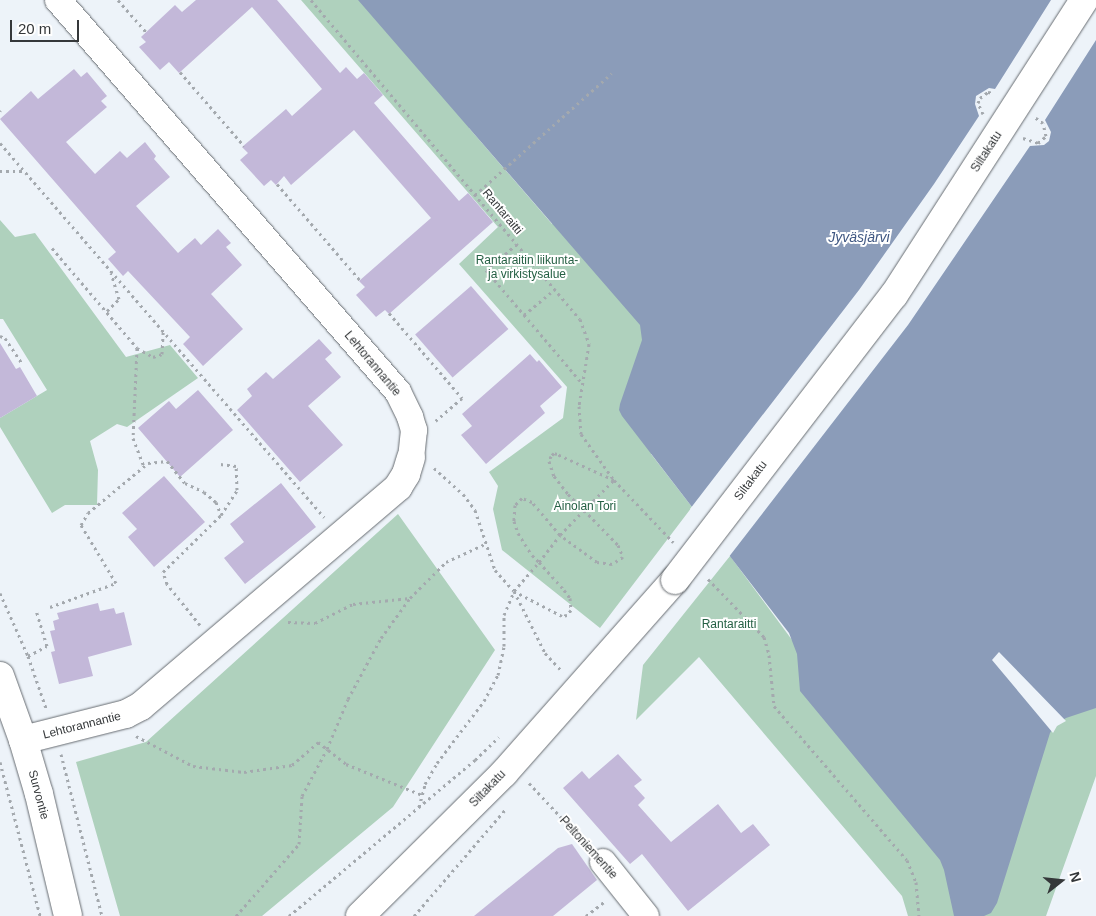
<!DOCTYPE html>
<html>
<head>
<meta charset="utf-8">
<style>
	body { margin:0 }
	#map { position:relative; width:1096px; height:916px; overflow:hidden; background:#edf3f9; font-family:Helvetica,sans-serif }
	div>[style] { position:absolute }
	.green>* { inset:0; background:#afd1bd }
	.water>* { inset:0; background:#8b9cb9 }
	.pier>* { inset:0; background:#edf3f9 }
	.building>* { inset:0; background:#c3b8d9; transform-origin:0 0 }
	.path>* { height:3px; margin-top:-1.5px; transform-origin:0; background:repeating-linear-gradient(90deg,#a4a9ae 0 2.5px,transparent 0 6.5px) }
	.roads { filter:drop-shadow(0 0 1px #676c71) drop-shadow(0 0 1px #676c71) }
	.minor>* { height:26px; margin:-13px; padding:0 13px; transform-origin:13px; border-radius:13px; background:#fff }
	.tertiary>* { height:28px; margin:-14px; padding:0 14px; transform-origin:14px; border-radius:14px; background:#fff }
	.secondary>* { height:28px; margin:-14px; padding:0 14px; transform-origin:14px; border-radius:14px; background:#fff }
	.bridges { filter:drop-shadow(0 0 1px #676c71) drop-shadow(0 0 1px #676c71) }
	.secondary-bridge>* { height:28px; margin:-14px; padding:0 14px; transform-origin:14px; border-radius:14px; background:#fff }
	span { translate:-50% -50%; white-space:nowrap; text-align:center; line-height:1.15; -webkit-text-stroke:4px #fff; paint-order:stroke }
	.street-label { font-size:12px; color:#35383a }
	.park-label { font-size:12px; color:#256044 }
	.water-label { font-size:14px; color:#3f5782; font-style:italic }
	.north { position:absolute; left:1036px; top:856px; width:50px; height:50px; -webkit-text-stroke:4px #fff; paint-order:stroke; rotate:74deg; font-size:14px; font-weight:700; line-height:20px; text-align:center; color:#35383a }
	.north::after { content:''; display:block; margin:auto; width:18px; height:22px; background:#35383a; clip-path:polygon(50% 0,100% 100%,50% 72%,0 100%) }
	.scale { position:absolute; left:10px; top:20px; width:69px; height:22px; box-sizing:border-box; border:2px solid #35383a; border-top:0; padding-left:6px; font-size:15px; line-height:18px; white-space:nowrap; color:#35383a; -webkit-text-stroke:4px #fff; paint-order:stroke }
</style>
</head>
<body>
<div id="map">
	<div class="green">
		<i style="clip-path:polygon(301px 0,463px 0,503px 73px,469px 128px,552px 224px,594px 191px,660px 310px,651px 454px,692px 507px,600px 628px,502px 550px,493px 509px,498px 486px,489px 472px,563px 418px,567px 387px,459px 264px,498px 227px)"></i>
		<i style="clip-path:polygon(0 220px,15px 237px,35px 233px,126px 357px,170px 345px,198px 378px,127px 427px,117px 424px,90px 441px,98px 470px,97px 505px,65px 505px,52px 513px,0 427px,0 418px,47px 390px,3px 319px,0 319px)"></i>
		<i style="clip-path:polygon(1096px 441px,1096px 776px,1046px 916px,908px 916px,902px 896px,699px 657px,636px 720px,643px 665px,730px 556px,795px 644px)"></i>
		<i style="clip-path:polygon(398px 514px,495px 650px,393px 807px,262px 916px,120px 916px,76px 762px,146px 742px)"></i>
	</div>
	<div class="water">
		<i style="clip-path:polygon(358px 0,1096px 0,1096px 708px,1066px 718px,1056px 724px,1050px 733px,997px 903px,991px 913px,984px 916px,954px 916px,944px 870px,940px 860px,800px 691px,797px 654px,789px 633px,622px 416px,619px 410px,620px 404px,642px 340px,640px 325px)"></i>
	</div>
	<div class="pier">
		<i style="clip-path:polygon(1051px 0,1096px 0,1096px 40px,1045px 120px,1051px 132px,1049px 141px,1044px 145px,1030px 146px,908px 325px,728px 558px,690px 509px,859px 290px,934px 184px,979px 116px,975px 104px,976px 96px,989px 88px,995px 89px)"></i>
		<i style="clip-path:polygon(999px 652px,1066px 721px,1057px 726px,1053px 733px,992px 660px)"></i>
	</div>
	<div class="building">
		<i style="clip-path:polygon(196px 0,277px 0,340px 73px,346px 67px,357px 79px,364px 73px,383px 95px,374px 103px,459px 201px,468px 193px,493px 222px,389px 314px,385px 310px,376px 317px,356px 295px,365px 287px,359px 281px,431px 218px,354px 130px,291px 185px,284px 176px,276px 185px,271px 180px,264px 186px,240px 160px,248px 153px,242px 147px,286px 109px,292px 116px,322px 89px,252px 7px,179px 73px,169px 62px,160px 70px,139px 47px,146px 42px,141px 37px,175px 5px,182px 12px)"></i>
		<i style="clip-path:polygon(74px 69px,81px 77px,87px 72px,107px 96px,101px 101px,107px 107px,66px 142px,95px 174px,120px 151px,127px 158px,145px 142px,156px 156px,154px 159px,170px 177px,136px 206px,178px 253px,195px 238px,201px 245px,218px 229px,231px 243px,226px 247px,242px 265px,211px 294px,243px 329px,203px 366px,183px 344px,190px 337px,128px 271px,123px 276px,108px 259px,116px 252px,0 119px,31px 91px,38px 99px)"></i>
		<i style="left:471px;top:286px;width:57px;height:74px;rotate:49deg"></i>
		<i style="clip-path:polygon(319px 339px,332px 353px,325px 359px,341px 377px,308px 406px,343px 445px,300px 482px,237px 410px,252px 396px,247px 389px,266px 372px,273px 379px)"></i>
		<i style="clip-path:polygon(0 343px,16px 369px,20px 367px,37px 396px,0 418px)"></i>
		<i style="clip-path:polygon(530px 354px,537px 362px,539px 360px,562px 387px,540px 406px,545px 413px,486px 464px,461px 435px,472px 426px,462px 414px)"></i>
		<i style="clip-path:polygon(198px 390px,233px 430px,180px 477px,138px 428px,169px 401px,176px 409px)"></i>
		<i style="clip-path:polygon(164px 476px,205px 522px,154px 567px,128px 537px,137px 529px,122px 513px)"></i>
		<i style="clip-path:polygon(281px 483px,316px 527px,245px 584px,224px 558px,244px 542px,230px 524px)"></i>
		<i style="clip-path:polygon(98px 603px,100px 611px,114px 608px,116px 614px,124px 612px,132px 645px,88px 657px,93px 676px,59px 684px,51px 652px,55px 651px,50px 631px,55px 630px,53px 621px,59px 619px,57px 613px)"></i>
		<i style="clip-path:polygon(618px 754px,642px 780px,634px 786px,645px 798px,638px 805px,671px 842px,718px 804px,741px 833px,753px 824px,770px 845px,688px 911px,642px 854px,630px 864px,563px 788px,582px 771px,589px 779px)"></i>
		<i style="clip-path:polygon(572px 844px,597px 880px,553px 916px,474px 916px,558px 848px)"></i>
	</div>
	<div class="path">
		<i style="left:118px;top:0;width:43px;rotate:48.8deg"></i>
		<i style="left:311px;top:0;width:417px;rotate:49.9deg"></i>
		<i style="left:580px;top:319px;width:27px;rotate:70deg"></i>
		<i style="left:589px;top:344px;width:63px;rotate:99.2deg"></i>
		<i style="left:579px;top:406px;width:28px;rotate:86deg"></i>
		<i style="left:581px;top:434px;width:57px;rotate:54.3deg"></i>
		<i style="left:614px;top:480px;width:86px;rotate:46.4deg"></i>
		<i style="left:180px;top:72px;width:98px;rotate:49.1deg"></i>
		<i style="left:0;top:111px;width:1px;rotate:-45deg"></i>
		<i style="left:983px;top:114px;width:12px;rotate:-114deg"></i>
		<i style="left:978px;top:103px;width:5px;rotate:-68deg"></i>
		<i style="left:980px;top:98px;width:10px;rotate:-37deg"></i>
		<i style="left:988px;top:92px;width:6px;rotate:9deg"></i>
		<i style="left:1023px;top:138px;width:16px;rotate:18deg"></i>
		<i style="left:1038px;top:143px;width:11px;rotate:-41deg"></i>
		<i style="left:1046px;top:136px;width:13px;rotate:-103deg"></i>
		<i style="left:1043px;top:123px;width:9px;rotate:-144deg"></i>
		<i style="left:0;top:143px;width:495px;rotate:49.1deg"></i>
		<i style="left:0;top:171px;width:24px"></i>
		<i style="left:277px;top:184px;width:127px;rotate:49.2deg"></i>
		<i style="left:475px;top:195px;width:183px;rotate:-41.7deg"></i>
		<i style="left:517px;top:244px;width:40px;rotate:140deg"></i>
		<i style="left:486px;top:270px;width:148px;rotate:49.7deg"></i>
		<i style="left:52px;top:248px;width:131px;rotate:49.6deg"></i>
		<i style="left:137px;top:348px;width:18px;rotate:29deg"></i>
		<i style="left:153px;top:357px;width:9px;rotate:-18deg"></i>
		<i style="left:162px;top:354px;width:22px;rotate:-87deg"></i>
		<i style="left:107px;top:311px;width:17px;rotate:-45deg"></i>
		<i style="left:119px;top:299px;width:27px;rotate:-107deg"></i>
		<i style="left:389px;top:313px;width:112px;rotate:49.3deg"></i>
		<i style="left:462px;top:398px;width:35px;rotate:139deg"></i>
		<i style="left:524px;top:315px;width:40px;rotate:-40deg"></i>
		<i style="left:0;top:336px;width:5px;rotate:22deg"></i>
		<i style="left:5px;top:338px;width:29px;rotate:56deg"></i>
		<i style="left:137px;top:348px;width:90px;rotate:92.5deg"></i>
		<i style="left:133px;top:438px;width:30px;rotate:69deg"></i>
		<i style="left:434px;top:468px;width:39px;rotate:42deg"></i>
		<i style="left:463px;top:494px;width:20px;rotate:53deg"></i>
		<i style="left:475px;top:510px;width:63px;rotate:71.6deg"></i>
		<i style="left:495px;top:570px;width:28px;rotate:48deg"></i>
		<i style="left:514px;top:591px;width:69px;rotate:63.4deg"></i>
		<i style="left:545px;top:653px;width:26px;rotate:47deg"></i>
		<i style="left:708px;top:579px;width:81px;rotate:46deg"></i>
		<i style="left:764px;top:637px;width:19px;rotate:74deg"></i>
		<i style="left:769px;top:655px;width:51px;rotate:84.4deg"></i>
		<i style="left:774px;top:706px;width:203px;rotate:49.2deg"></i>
		<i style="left:907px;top:860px;width:24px;rotate:68deg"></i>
		<i style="left:916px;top:882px;width:34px;rotate:85deg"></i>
		<i style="left:0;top:593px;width:69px;rotate:66deg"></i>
		<i style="left:28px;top:656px;width:55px;rotate:70.9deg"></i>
		<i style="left:50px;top:607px;width:70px;rotate:-20deg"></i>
		<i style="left:116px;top:583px;width:68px;rotate:-121.1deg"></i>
		<i style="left:81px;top:525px;width:14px;rotate:-60deg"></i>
		<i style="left:88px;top:513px;width:78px;rotate:-39.8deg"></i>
		<i style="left:148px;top:463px;width:19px;rotate:-6deg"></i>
		<i style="left:167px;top:461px;width:28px;rotate:51deg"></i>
		<i style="left:185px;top:483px;width:21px;rotate:25deg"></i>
		<i style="left:204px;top:492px;width:16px;rotate:40deg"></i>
		<i style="left:216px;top:502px;width:14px;rotate:69deg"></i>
		<i style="left:288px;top:622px;width:27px;rotate:2deg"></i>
		<i style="left:315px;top:623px;width:42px;rotate:-26.6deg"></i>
		<i style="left:353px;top:604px;width:57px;rotate:-6deg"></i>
		<i style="left:200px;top:625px;width:53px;rotate:-128.8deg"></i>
		<i style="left:167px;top:584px;width:13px;rotate:-108deg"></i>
		<i style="left:163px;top:572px;width:81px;rotate:-44.5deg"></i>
		<i style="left:221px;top:515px;width:30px;rotate:-57deg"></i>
		<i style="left:237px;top:490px;width:24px;rotate:-92deg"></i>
		<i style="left:236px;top:466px;width:16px;rotate:-173deg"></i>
		<i style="left:28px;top:656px;width:21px;rotate:-28deg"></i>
		<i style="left:47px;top:646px;width:37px;rotate:-107deg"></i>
		<i style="left:136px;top:736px;width:64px;rotate:27.8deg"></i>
		<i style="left:193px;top:766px;width:51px;rotate:6.7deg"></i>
		<i style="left:244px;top:772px;width:49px;rotate:-8.3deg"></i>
		<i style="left:292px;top:765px;width:35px;rotate:-41deg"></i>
		<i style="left:318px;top:742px;width:36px;rotate:38deg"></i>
		<i style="left:346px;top:764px;width:82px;rotate:22.2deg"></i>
		<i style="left:61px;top:754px;width:167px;rotate:75.8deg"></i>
		<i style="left:0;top:762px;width:159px;rotate:75.4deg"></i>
		<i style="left:529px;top:783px;width:83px;rotate:46.9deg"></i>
		<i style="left:419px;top:807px;width:24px;rotate:-75deg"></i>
		<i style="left:425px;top:784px;width:24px;rotate:-60deg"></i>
		<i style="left:437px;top:763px;width:78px;rotate:-52.8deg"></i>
		<i style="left:484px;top:701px;width:30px;rotate:-62deg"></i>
		<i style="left:498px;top:675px;width:30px;rotate:-78deg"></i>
		<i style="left:504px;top:646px;width:31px;rotate:-90deg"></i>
		<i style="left:504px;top:615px;width:26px;rotate:-67deg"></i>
		<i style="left:514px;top:591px;width:38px;rotate:-49deg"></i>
		<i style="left:539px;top:562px;width:34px;rotate:-52deg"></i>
		<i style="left:560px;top:535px;width:35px;rotate:-46deg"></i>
		<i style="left:584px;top:510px;width:42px;rotate:-45deg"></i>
		<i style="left:614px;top:480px;width:63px;rotate:-155.5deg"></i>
		<i style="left:557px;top:454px;width:3px;rotate:-162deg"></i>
		<i style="left:554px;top:453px;width:4px;rotate:135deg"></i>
		<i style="left:551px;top:456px;width:5px;rotate:112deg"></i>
		<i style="left:549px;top:461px;width:16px;rotate:72deg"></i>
		<i style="left:554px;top:476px;width:23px;rotate:52deg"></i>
		<i style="left:568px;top:494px;width:23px;rotate:45deg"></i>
		<i style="left:584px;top:510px;width:49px;rotate:45.8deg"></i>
		<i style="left:618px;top:545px;width:13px;rotate:67deg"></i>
		<i style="left:623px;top:557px;width:13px;rotate:148deg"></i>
		<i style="left:612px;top:564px;width:15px;rotate:-172deg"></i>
		<i style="left:597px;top:562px;width:46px;rotate:-143.9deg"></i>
		<i style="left:560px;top:535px;width:43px;rotate:-130.3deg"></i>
		<i style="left:532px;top:502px;width:11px;rotate:-158deg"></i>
		<i style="left:522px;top:498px;width:10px;rotate:135deg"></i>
		<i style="left:515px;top:505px;width:16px;rotate:94deg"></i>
		<i style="left:514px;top:521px;width:13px;rotate:72deg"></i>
		<i style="left:518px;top:533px;width:26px;rotate:58deg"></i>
		<i style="left:532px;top:555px;width:10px;rotate:45deg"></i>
		<i style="left:539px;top:562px;width:38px;rotate:48deg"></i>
		<i style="left:564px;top:590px;width:10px;rotate:53deg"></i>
		<i style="left:570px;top:598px;width:12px;rotate:85deg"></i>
		<i style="left:571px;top:610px;width:6px;rotate:129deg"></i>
		<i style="left:567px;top:615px;width:5px;rotate:169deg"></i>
		<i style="left:562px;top:616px;width:54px;rotate:-152.5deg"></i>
		<i style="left:236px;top:916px;width:96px;rotate:-48.8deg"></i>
		<i style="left:299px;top:844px;width:48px;rotate:-86.4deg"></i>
		<i style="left:302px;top:796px;width:53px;rotate:-62deg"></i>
		<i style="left:327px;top:749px;width:54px;rotate:-67.2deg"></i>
		<i style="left:348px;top:699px;width:69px;rotate:-61.6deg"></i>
		<i style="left:381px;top:638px;width:49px;rotate:-54.1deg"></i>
		<i style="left:410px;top:598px;width:51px;rotate:-45deg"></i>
		<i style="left:446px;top:562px;width:45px;rotate:-24.9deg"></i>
		<i style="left:289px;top:916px;width:243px;rotate:-40deg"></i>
		<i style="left:475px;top:760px;width:33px;rotate:-44deg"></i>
		<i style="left:414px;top:916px;width:140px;rotate:-49.4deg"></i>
		<i style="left:586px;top:916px;width:24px;rotate:-38deg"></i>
	</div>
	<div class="roads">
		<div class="minor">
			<i style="left:58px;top:0;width:519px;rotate:49.06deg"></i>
			<i style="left:398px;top:392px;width:28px;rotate:64deg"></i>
			<i style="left:410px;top:417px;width:14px;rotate:73deg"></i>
			<i style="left:414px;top:430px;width:28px;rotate:96deg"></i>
			<i style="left:603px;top:862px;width:69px;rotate:51.5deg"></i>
		</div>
		<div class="tertiary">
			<i style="left:23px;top:740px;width:106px;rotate:-14.2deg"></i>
			<i style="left:126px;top:714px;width:17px;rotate:-28deg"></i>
			<i style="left:141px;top:706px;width:338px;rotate:-40.4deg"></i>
			<i style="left:398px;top:487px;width:15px;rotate:-58deg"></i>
			<i style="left:406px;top:474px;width:17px;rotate:-73deg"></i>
		</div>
		<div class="secondary">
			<i style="left:0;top:676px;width:68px;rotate:70.2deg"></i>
			<i style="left:23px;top:740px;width:56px;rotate:73.5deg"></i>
			<i style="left:39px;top:794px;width:125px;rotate:76.6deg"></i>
			<i style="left:360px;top:916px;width:203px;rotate:-44.8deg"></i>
			<i style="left:504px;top:773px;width:258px;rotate:-48.5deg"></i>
		</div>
	</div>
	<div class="bridges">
		<div class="secondary-bridge">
			<i style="left:675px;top:580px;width:359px;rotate:-52.5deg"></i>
			<i style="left:894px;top:295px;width:351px;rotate:-57.2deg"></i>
		</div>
	</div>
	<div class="street-label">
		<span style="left:987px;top:152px;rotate:-57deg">Siltakatu</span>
		<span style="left:502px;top:212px;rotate:50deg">Rantaraitti</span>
		<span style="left:372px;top:364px;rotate:50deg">Lehtorannantie</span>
		<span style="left:751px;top:481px;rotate:-53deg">Siltakatu</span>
		<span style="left:82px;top:726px;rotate:-14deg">Lehtorannantie</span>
		<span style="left:488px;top:789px;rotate:-46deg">Siltakatu</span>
		<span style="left:38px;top:795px;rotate:75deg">Survontie</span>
		<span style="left:588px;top:848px;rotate:48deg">Peltoniementie</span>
	</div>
	<div class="park-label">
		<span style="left:527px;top:268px">Rantaraitin liikunta-<br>ja virkistysalue</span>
		<span style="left:585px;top:507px">Ainolan Tori</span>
		<span style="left:729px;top:625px">Rantaraitti</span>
	</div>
	<div class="water-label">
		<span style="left:859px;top:237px">Jyväsjärvi</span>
	</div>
	<div class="north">N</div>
	<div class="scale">20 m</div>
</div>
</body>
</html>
